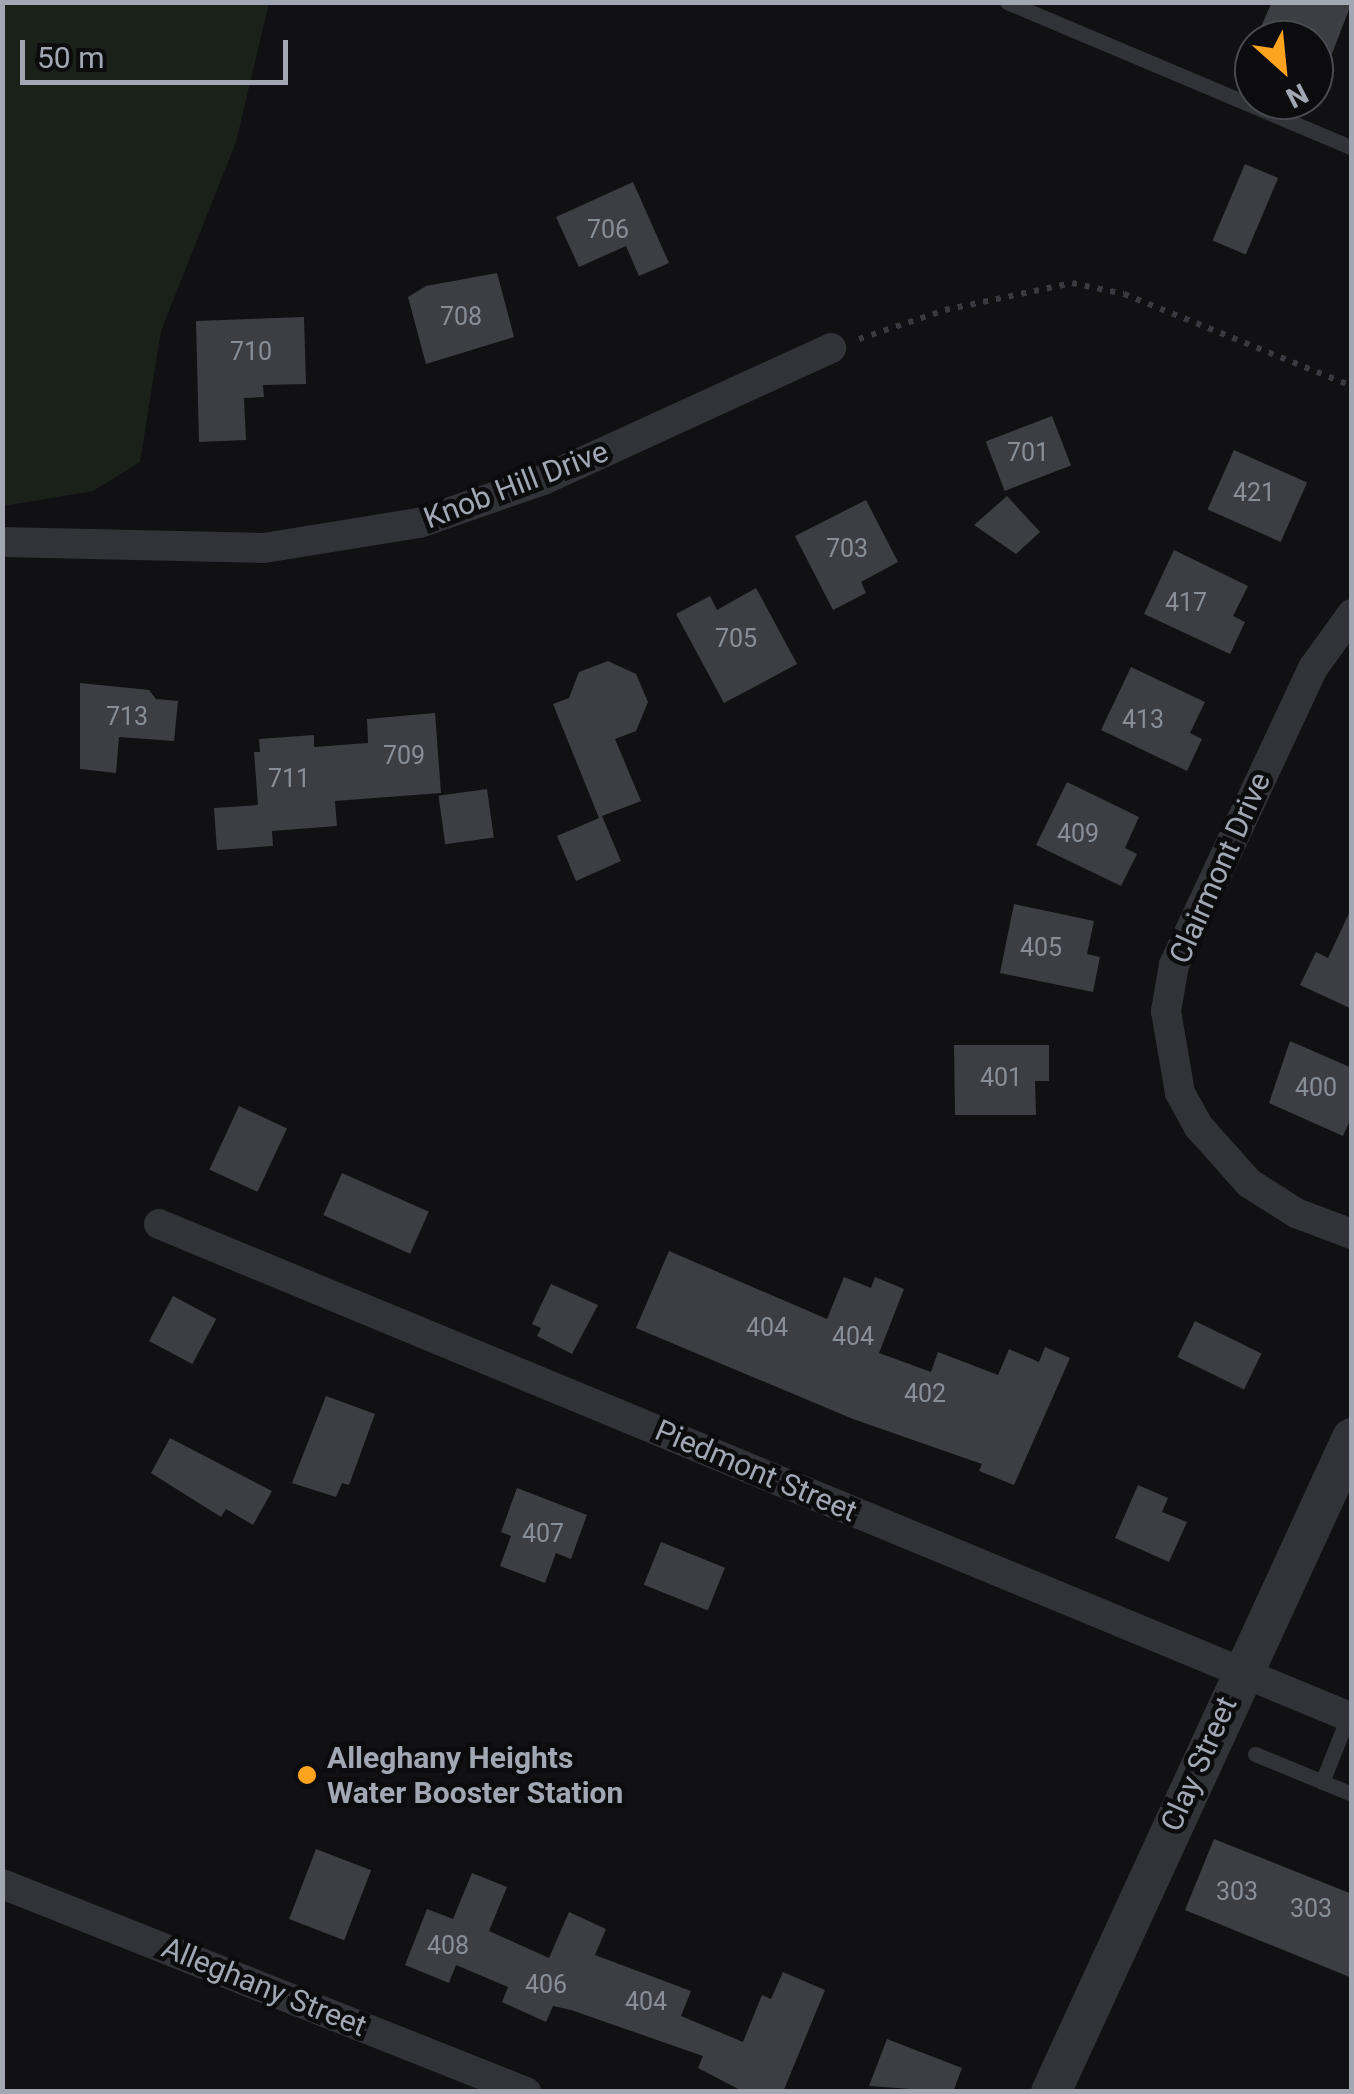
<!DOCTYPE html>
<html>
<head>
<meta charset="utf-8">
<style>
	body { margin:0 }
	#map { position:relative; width:1354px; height:2094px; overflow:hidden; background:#111113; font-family:Roboto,sans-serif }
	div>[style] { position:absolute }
	.green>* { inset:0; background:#192119 }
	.building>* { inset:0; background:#3d3e43; transform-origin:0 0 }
	.path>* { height:6px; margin-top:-3px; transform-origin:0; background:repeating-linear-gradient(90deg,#383a3f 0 5px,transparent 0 13px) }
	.service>* { height:15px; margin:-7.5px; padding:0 7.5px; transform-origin:7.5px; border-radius:7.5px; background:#323338 }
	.minor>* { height:30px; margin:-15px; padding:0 15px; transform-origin:15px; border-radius:15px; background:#323338 }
	.tertiary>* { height:40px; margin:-20px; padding:0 20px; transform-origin:20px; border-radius:20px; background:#323338 }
	.dots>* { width:28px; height:28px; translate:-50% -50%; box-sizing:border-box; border:5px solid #0c0c0e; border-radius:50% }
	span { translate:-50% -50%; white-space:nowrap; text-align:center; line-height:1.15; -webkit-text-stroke:9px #0c0c0e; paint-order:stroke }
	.number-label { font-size:25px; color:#888e98 }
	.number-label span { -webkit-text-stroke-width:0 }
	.street-label { font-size:30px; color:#a1a8b4 }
	.poi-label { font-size:30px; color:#a1a8b4; font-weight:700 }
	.left { translate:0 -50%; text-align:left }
	.frame { position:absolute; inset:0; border:5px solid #a1a8b4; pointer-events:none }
	.north { position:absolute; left:1234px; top:20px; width:100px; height:100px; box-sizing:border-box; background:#0c0c0e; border:2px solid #484a50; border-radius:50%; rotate:153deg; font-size:28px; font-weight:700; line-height:40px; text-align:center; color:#a1a8b4 }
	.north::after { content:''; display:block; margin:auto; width:35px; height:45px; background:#fea31d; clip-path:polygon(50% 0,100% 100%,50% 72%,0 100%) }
	.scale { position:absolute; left:20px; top:40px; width:268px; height:45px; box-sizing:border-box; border:5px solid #a1a8b4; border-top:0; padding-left:12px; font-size:30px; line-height:35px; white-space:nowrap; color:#a1a8b4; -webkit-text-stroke:8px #0c0c0e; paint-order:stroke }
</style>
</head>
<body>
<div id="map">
	<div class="green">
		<i style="clip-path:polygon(3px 2px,269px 3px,236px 142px,161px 331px,140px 462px,93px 491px,3px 506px)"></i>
	</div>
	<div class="building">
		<i style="clip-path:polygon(1272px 2px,1352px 2px,1314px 100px,1314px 40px,1285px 40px,1260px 29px)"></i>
		<i style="left:1245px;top:164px;width:36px;height:83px;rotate:23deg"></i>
		<i style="clip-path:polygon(633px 182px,669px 263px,639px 276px,626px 246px,579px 267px,556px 217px)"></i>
		<i style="clip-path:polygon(497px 273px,514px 337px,426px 364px,408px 297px,426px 286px)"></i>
		<i style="clip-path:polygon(304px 317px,306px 384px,263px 385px,264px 397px,244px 398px,246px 440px,199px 442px,196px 321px)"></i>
		<i style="left:1052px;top:416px;width:53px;height:71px;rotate:69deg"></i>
		<i style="left:1234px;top:450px;width:80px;height:65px;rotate:24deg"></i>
		<i style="clip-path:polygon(1007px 496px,1040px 532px,1016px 554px,974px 525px)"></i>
		<i style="clip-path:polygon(866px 500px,898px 562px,861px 582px,866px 593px,833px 610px,795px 536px)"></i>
		<i style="clip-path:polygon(1174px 550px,1248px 586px,1233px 616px,1245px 622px,1230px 654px,1144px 614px)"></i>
		<i style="clip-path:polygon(756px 588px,797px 664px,724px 703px,676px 614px,710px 596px,717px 610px)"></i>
		<i style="clip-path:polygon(608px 661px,636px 674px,648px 702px,636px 731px,615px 739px,641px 801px,602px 816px,621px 861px,576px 881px,557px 836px,599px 818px,553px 704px,569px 698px,579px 672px)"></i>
		<i style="clip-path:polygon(1131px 667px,1205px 702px,1190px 733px,1202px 739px,1187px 771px,1101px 730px)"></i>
		<i style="clip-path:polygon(80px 683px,149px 690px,156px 699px,178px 701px,174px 741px,119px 737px,116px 773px,80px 769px)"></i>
		<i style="clip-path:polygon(435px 713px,441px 793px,335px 801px,337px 826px,272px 831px,273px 846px,217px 850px,214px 808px,258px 805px,254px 752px,260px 752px,259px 739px,314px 735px,314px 747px,368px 743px,367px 719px)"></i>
		<i style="clip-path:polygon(1067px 782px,1139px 817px,1125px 848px,1137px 854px,1121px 886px,1036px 845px)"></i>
		<i style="left:487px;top:789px;width:49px;height:49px;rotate:82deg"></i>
		<i style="clip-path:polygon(1014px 904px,1094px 921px,1087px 954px,1100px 957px,1093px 992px,1000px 973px)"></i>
		<i style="clip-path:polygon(1352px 907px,1352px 1009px,1300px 985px,1316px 952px,1328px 958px)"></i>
		<i style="clip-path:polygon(1290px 1041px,1352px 1068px,1352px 1116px,1343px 1136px,1269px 1103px)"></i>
		<i style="clip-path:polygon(954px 1045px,1049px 1045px,1049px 1081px,1035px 1081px,1036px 1115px,955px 1115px)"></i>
		<i style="left:239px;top:1106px;width:53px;height:70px;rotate:25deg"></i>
		<i style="left:342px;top:1173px;width:95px;height:46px;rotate:24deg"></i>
		<i style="clip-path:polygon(669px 1251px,827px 1319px,844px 1277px,871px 1288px,875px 1277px,904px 1289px,879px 1353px,931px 1372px,938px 1352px,998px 1375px,1009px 1349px,1039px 1362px,1045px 1347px,1070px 1358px,1014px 1485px,979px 1471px,982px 1464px,853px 1419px,636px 1328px)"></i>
		<i style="clip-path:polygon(551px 1284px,598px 1305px,572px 1354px,537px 1336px,541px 1328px,532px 1324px)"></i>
		<i style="left:173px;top:1296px;width:49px;height:51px;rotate:28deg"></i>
		<i style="left:1195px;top:1321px;width:74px;height:40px;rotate:26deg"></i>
		<i style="clip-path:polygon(326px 1396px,375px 1414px,349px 1485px,342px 1483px,336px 1497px,292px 1483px)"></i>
		<i style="clip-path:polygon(170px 1438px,272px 1491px,253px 1525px,226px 1509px,221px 1517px,151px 1473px)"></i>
		<i style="clip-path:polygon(1138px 1485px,1168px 1498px,1162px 1512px,1187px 1522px,1169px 1562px,1115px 1538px)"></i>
		<i style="clip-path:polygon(517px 1488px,587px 1515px,571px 1559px,556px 1553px,545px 1583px,500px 1566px,511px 1536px,501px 1532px)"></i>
		<i style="left:661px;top:1542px;width:69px;height:46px;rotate:22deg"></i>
		<i style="clip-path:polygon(1214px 1839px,1352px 1894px,1352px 1978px,1185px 1910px)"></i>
		<i style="left:316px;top:1849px;width:59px;height:75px;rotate:21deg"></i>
		<i style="clip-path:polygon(472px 1873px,507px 1887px,489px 1931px,549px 1958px,569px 1912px,606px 1929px,595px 1955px,691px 1991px,681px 2016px,743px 2042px,762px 1995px,771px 1999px,783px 1972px,825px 1990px,783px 2092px,744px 2092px,698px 2068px,703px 2056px,571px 2010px,553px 2006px,546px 2022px,502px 2002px,508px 1987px,456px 1965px,449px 1983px,405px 1965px,427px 1909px,453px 1919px)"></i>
		<i style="clip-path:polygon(887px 2039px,962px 2068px,953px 2092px,869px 2086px)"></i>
	</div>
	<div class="path">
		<i style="left:859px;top:339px;width:91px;rotate:-18.6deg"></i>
		<i style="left:945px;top:310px;width:130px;rotate:-12deg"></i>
		<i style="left:1072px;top:283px;width:53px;rotate:11.9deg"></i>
		<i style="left:1124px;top:294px;width:246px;rotate:22deg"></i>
	</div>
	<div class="service">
		<i style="left:1007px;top:2px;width:375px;rotate:22.9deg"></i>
		<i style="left:1255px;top:1754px;width:105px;rotate:22.4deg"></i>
		<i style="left:1322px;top:1782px;width:70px;rotate:-68.2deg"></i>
	</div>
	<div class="minor">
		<i style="left:2px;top:542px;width:262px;rotate:1.3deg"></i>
		<i style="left:264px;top:548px;width:157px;rotate:-9.2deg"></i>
		<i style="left:419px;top:523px;width:131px;rotate:-19.1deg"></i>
		<i style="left:543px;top:480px;width:317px;rotate:-24.6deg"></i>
		<i style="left:1352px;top:614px;width:67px;rotate:125.8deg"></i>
		<i style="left:1313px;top:668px;width:328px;rotate:115.1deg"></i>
		<i style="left:1174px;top:965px;width:47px;rotate:99.9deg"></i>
		<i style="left:1166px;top:1011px;width:83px;rotate:80.3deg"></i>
		<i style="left:1180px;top:1093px;width:39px;rotate:61deg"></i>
		<i style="left:1199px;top:1127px;width:75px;rotate:48.2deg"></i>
		<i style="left:1249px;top:1183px;width:56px;rotate:32.6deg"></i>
		<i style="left:1296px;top:1213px;width:60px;rotate:20.6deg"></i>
		<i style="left:159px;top:1224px;width:1291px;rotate:22.49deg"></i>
		<i style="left:2px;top:1884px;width:564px;rotate:21.65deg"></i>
	</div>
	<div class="tertiary">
		<i style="left:1051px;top:2092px;width:720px;rotate:-65.29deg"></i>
	</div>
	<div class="dots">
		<i style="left:307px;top:1775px;background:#fea31d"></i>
	</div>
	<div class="number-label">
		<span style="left:608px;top:230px">706</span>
		<span style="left:461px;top:317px">708</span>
		<span style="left:251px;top:352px">710</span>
		<span style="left:1028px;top:453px">701</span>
		<span style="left:1254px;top:493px">421</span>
		<span style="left:847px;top:549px">703</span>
		<span style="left:1186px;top:603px">417</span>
		<span style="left:736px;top:639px">705</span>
		<span style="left:127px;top:717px">713</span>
		<span style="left:1143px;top:720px">413</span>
		<span style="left:404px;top:756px">709</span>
		<span style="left:289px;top:779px">711</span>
		<span style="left:1078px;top:834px">409</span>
		<span style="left:1041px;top:948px">405</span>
		<span style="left:1001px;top:1078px">401</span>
		<span style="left:1316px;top:1088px">400</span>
		<span style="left:767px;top:1328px">404</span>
		<span style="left:853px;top:1337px">404</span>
		<span style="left:925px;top:1394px">402</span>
		<span style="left:543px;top:1534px">407</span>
		<span style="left:1237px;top:1892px">303</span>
		<span style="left:1311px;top:1909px">303</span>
		<span style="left:448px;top:1946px">408</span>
		<span style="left:546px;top:1985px">406</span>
		<span style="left:646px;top:2002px">404</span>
	</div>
	<div class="street-label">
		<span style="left:516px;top:485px;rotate:-21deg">Knob Hill Drive</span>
		<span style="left:1220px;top:868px;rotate:-66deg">Clairmont Drive</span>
		<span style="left:756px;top:1471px;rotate:23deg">Piedmont Street</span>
		<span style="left:1199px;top:1764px;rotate:-66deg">Clay Street</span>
		<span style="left:264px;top:1987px;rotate:22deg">Alleghany Street</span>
	</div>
	<div class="poi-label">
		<span class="left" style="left:327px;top:1775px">Alleghany Heights<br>Water Booster Station</span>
	</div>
	<div class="frame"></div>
	<div class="north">N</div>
	<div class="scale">50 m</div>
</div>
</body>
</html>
